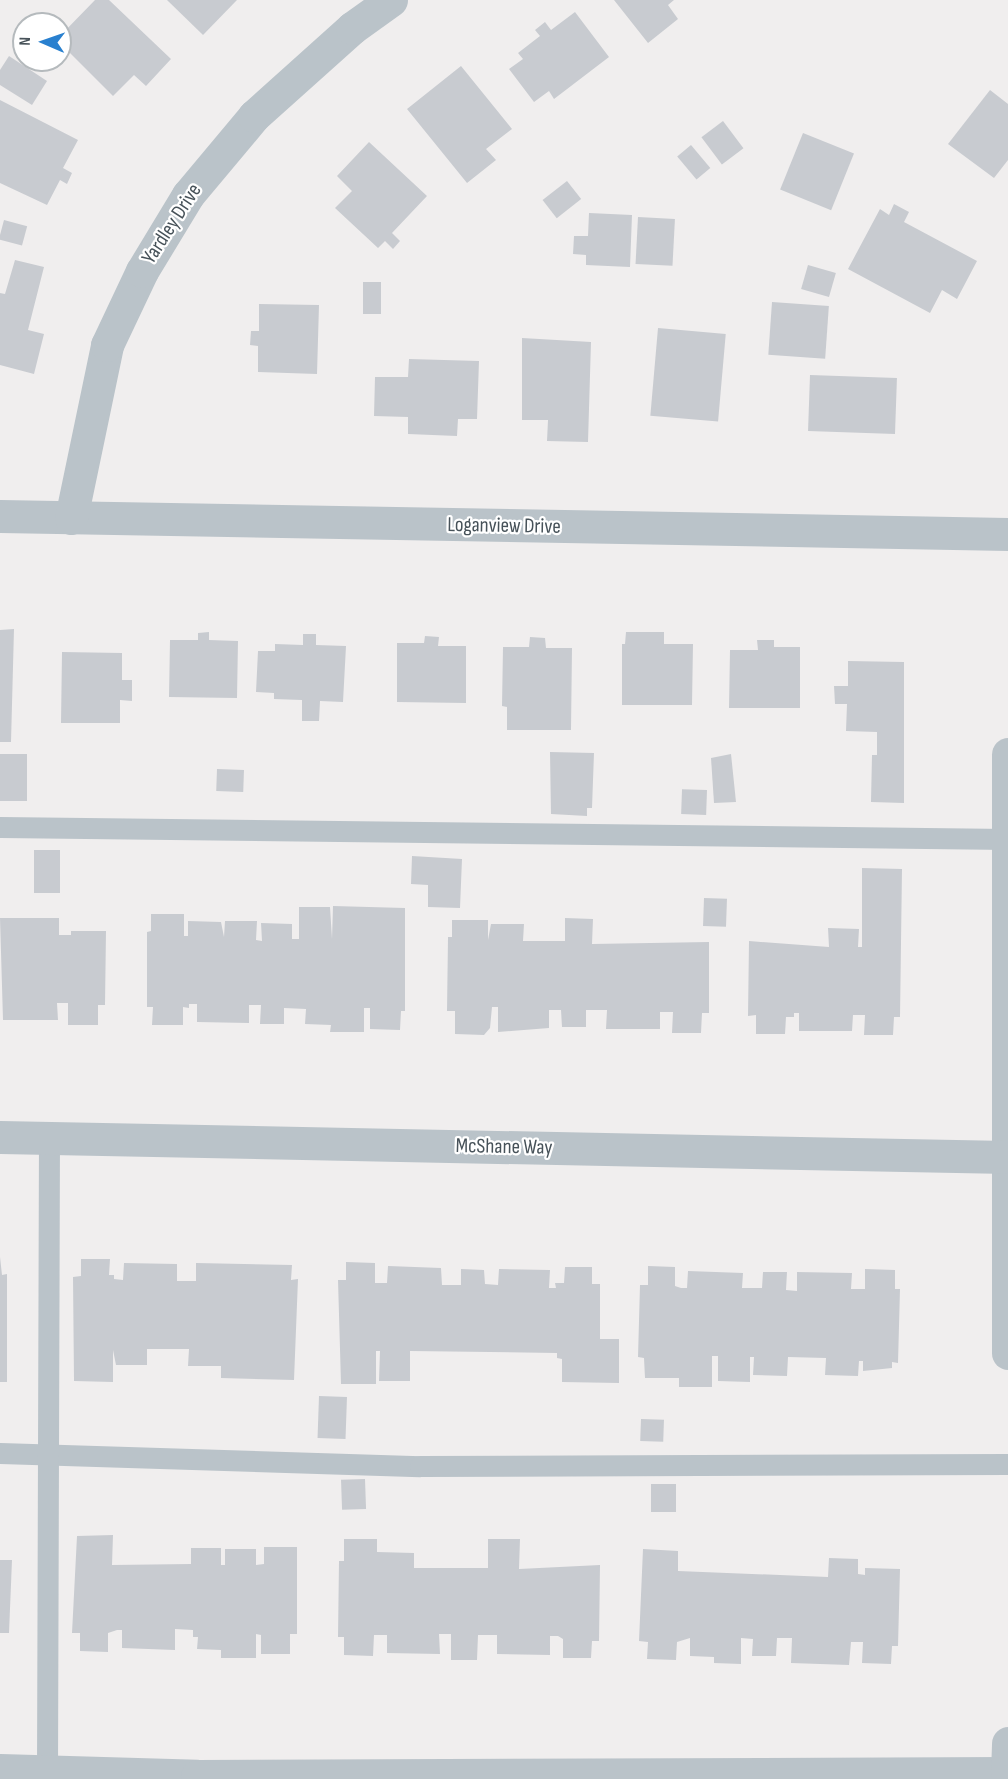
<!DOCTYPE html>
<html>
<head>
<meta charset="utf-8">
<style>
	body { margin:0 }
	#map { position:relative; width:1008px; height:1779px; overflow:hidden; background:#f0eeee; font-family:"Sofia Sans Condensed",sans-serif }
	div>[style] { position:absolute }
	.building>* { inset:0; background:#c8cbd0; transform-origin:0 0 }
	.lane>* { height:21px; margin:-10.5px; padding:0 10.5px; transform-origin:10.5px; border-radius:10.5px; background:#bac3c9 }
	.street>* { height:33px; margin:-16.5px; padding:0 16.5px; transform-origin:16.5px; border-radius:16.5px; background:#bac3c9 }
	span { translate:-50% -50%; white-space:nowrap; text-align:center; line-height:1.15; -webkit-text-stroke:4.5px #fff; paint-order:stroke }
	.street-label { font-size:21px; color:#475259 }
	.north { position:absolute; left:12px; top:12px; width:60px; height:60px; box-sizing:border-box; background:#fff; border:2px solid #b5babd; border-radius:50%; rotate:272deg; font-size:16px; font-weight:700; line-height:24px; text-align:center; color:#475259 }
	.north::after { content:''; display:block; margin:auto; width:21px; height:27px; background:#2980cf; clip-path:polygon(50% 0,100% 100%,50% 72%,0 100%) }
</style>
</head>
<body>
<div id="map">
	<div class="building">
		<i style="clip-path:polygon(95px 0,109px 0,171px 59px,146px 86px,134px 75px,113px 96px,60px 43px,60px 36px)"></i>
		<i style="clip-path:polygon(167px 0,237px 0,203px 35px)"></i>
		<i style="clip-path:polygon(614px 0,674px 0,668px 5px,678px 19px,648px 43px)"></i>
		<i style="clip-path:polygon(575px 12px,609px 57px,554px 99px,549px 91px,534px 102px,509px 69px,523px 59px,518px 53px,540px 36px,535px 30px,545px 22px,551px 30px)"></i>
		<i style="clip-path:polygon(9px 56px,47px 81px,32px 105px,0 85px,0 70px)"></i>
		<i style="clip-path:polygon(461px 66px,512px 129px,486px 149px,496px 160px,467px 183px,407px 109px)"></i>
		<i style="clip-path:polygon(990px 90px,1008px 104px,1008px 160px,994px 178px,948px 144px)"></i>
		<i style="clip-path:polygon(0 100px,78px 140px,63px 168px,72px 173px,67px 184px,60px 180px,47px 205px,0 183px)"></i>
		<i style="left:723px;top:121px;width:34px;height:27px;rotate:53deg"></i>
		<i style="left:803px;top:133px;width:55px;height:61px;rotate:22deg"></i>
		<i style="clip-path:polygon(369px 142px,427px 196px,392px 233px,400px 241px,393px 249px,385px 241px,378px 248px,335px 208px,352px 191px,337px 176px)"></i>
		<i style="left:691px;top:145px;width:30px;height:18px;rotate:50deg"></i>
		<i style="left:567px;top:181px;width:23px;height:31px;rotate:52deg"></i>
		<i style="clip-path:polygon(894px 204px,909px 212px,904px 222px,977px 261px,957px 299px,942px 290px,930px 313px,848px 269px,880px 209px,889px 215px)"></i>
		<i style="clip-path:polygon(589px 213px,632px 215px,630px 267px,586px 265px,586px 255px,573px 254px,574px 236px,588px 236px)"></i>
		<i style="left:638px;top:217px;width:37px;height:47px;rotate:3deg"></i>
		<i style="left:4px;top:220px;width:24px;height:20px;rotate:15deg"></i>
		<i style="clip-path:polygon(15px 260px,44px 267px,28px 330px,44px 334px,34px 374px,0 365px,0 293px,5px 294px)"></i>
		<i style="left:808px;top:265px;width:29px;height:25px;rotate:16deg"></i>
		<i style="left:363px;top:282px;width:18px;height:32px"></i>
		<i style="left:772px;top:302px;width:57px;height:53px;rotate:4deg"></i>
		<i style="clip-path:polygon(259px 304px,319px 305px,317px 374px,258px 372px,258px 346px,250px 345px,251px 331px,259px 331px)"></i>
		<i style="left:658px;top:328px;width:68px;height:88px;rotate:5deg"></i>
		<i style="clip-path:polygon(522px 338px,591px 342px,588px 442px,547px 441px,548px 420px,522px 420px)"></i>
		<i style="clip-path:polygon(409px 359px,479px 361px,477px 419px,458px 419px,457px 436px,408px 434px,408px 417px,374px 416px,375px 377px,408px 377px)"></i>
		<i style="left:810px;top:375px;width:87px;height:56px;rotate:2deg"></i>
		<i style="clip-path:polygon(14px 629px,11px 742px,0 742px,0 630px)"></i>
		<i style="clip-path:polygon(209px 632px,209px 640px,238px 641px,237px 698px,169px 697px,170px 640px,198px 640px,198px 633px)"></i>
		<i style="clip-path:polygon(626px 632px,664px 632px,664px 644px,693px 644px,692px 705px,622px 705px,622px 644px,625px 644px)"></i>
		<i style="clip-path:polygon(303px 634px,316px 634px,316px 645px,346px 646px,343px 702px,320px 701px,319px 721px,302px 721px,302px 700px,274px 699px,274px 693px,256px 692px,258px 651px,275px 651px,275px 644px,303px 645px)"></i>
		<i style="clip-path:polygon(425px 636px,439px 637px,438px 646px,466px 646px,466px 703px,397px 702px,397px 643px,424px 643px)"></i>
		<i style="clip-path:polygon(530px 637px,545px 638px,546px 648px,572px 648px,571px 730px,507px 730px,507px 707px,502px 706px,503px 647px,529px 647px)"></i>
		<i style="clip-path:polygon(757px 640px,774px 640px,774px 647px,800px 647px,800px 708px,729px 708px,730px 650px,758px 650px)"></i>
		<i style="clip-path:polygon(62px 652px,122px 653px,122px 680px,132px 680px,132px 701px,120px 700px,120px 723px,61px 723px)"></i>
		<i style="clip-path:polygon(848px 661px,904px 662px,904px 803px,871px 802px,872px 755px,877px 755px,877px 732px,846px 731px,847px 704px,835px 704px,834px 686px,848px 686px)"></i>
		<i style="clip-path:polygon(550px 752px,594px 753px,592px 808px,587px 808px,587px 816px,551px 814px)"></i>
		<i style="left:0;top:754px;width:27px;height:47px"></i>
		<i style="clip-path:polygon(731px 754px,736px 802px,714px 803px,711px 758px)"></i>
		<i style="left:217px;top:769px;width:27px;height:22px;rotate:2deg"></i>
		<i style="left:707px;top:790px;width:25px;height:25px;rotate:92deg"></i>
		<i style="left:34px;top:850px;width:26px;height:43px"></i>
		<i style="clip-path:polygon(412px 856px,462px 859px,460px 908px,428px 907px,428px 885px,411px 884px)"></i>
		<i style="clip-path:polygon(862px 868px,902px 869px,900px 1017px,894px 1017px,893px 1035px,864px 1035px,865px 1015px,853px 1015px,852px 1031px,799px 1031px,799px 1013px,794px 1013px,794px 1017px,786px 1017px,785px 1034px,756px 1034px,756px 1015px,748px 1016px,749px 941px,829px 947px,828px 928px,859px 929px,858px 947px,862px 947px)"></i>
		<i style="left:704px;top:898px;width:23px;height:28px;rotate:2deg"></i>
		<i style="clip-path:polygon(333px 906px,405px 908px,405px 1011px,401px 1011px,400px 1030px,370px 1029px,370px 1008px,364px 1008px,364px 1032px,330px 1032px,331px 1025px,305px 1024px,306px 1009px,284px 1008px,284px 1024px,260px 1024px,261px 1005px,249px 1005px,249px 1023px,197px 1022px,197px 1004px,189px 1004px,189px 1008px,183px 1007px,183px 1025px,152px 1025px,153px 1007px,147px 1007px,147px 932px,151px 931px,151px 914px,184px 914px,184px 936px,188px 936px,188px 921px,221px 922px,224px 937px,225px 921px,257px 921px,256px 940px,262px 941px,261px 923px,292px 924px,292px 939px,299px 939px,299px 907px,330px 907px,332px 939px)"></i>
		<i style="clip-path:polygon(0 918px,59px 918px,59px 935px,71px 935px,71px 931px,106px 931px,105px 1005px,98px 1005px,98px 1025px,68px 1025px,68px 1003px,57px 1003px,58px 1020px,3px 1020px)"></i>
		<i style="clip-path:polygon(565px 918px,593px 919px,592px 944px,709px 942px,709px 1013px,702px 1013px,701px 1033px,672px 1033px,673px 1012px,660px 1012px,660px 1029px,606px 1029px,607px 1010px,586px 1010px,586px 1027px,562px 1027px,561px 1010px,549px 1010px,549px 1028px,498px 1032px,498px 1007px,492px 1007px,490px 1028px,484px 1035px,455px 1034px,455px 1011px,447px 1011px,448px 937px,452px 937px,452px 920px,488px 920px,488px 940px,491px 924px,524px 924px,523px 941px,565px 941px)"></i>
		<i style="clip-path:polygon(0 1257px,2px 1275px,7px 1274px,7px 1382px,0 1382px)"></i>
		<i style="clip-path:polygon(81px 1259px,110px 1259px,109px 1275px,114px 1275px,114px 1279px,123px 1280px,124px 1263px,177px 1264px,177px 1281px,196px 1281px,196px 1263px,292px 1265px,291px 1280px,298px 1279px,294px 1380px,221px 1378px,221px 1366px,188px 1366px,189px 1349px,147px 1349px,147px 1365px,116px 1365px,113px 1350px,113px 1382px,74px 1381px,73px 1277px,81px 1276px)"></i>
		<i style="clip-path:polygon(346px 1262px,375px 1263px,375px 1283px,387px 1283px,388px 1266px,441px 1268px,442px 1285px,461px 1285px,461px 1269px,484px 1270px,485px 1284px,498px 1285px,499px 1269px,550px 1270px,549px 1288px,556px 1288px,555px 1283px,564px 1283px,565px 1267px,592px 1267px,592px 1284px,600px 1284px,600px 1339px,619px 1339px,619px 1383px,562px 1382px,562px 1359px,557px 1358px,557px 1353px,410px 1351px,410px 1381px,379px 1381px,380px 1351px,376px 1351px,376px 1384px,341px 1384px,338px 1280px,346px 1280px)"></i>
		<i style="clip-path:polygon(648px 1266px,675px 1267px,675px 1286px,681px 1288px,687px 1288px,688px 1271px,743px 1273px,742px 1288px,762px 1288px,763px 1272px,787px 1272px,786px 1290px,797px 1291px,797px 1272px,852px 1273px,851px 1289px,865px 1289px,865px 1269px,895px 1270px,895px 1289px,900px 1289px,898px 1363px,892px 1362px,892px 1368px,863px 1371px,863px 1361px,859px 1361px,858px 1376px,825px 1375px,826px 1358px,788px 1357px,787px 1376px,753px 1375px,754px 1357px,750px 1357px,750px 1382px,718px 1381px,718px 1356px,712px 1356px,712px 1387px,679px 1387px,679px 1378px,645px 1378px,644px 1358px,638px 1357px,640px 1285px,648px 1285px)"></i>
		<i style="left:319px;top:1396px;width:28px;height:42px;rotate:2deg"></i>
		<i style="left:641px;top:1419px;width:23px;height:22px;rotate:2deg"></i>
		<i style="left:365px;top:1479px;width:30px;height:24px;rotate:88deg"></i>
		<i style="left:676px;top:1484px;width:28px;height:25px;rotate:90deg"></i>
		<i style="clip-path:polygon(113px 1535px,112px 1565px,191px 1564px,191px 1548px,221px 1548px,221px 1565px,225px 1565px,225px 1549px,256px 1549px,256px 1565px,264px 1564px,264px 1547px,297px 1547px,297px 1634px,290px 1634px,290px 1654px,261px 1654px,261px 1635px,256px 1634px,256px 1658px,221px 1658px,221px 1650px,197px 1649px,198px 1637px,193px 1637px,193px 1630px,175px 1629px,175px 1650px,122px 1648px,122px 1630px,117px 1630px,108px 1633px,108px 1652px,80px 1651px,80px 1633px,72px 1633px,77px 1536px)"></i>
		<i style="clip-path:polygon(344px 1539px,377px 1539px,377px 1552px,414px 1553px,414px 1568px,488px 1568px,488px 1539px,520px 1539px,519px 1569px,600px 1565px,599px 1641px,592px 1641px,591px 1658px,563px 1658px,563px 1639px,558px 1636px,550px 1636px,550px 1655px,497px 1654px,497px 1635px,478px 1635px,477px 1660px,451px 1660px,451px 1634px,439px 1634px,440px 1654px,387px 1653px,387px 1635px,374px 1635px,373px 1656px,344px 1655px,344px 1637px,338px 1637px,339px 1561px,344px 1561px)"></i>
		<i style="clip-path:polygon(643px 1549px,678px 1551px,678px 1571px,828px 1577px,829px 1558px,858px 1559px,858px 1574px,865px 1575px,865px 1568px,900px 1569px,898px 1646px,892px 1646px,891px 1664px,862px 1663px,863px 1642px,851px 1642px,849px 1665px,791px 1663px,792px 1638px,777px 1638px,776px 1656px,752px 1656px,753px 1639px,741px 1638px,741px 1664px,714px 1663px,714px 1657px,690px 1656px,690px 1638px,677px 1642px,676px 1660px,647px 1659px,648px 1642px,639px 1641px)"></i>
		<i style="clip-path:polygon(0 1560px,12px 1560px,9px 1633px,0 1633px)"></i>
	</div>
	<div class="lane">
		<i style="left:0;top:827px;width:1008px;rotate:0.68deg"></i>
		<i style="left:0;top:1453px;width:420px;rotate:1.8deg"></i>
		<i style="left:420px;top:1466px;width:588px;rotate:-0.19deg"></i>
		<i style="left:47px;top:1771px;width:633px;rotate:-89.82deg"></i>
	</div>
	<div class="street">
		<i style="left:0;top:516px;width:1008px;rotate:1.02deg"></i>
		<i style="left:71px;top:518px;width:177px;rotate:-78.2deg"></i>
		<i style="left:107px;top:345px;width:82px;rotate:-64.7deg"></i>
		<i style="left:142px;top:271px;width:89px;rotate:-58.8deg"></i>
		<i style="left:188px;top:195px;width:103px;rotate:-50.1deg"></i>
		<i style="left:254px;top:116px;width:132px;rotate:-41.9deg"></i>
		<i style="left:352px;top:28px;width:48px;rotate:-35.7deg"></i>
		<i style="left:1008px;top:754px;width:599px;rotate:90deg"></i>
		<i style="left:0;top:1137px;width:1008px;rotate:1.14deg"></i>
		<i style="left:0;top:1770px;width:197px;rotate:1.7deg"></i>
		<i style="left:197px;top:1776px;width:811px;rotate:-0.21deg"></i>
		<i style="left:1007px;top:1773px;width:30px;rotate:-88deg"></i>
	</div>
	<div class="street-label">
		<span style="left:172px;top:224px;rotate:-57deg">Yardley Drive</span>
		<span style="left:504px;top:526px;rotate:1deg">Loganview Drive</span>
		<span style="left:504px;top:1147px;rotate:1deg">McShane Way</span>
	</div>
	<div class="north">N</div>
</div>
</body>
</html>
